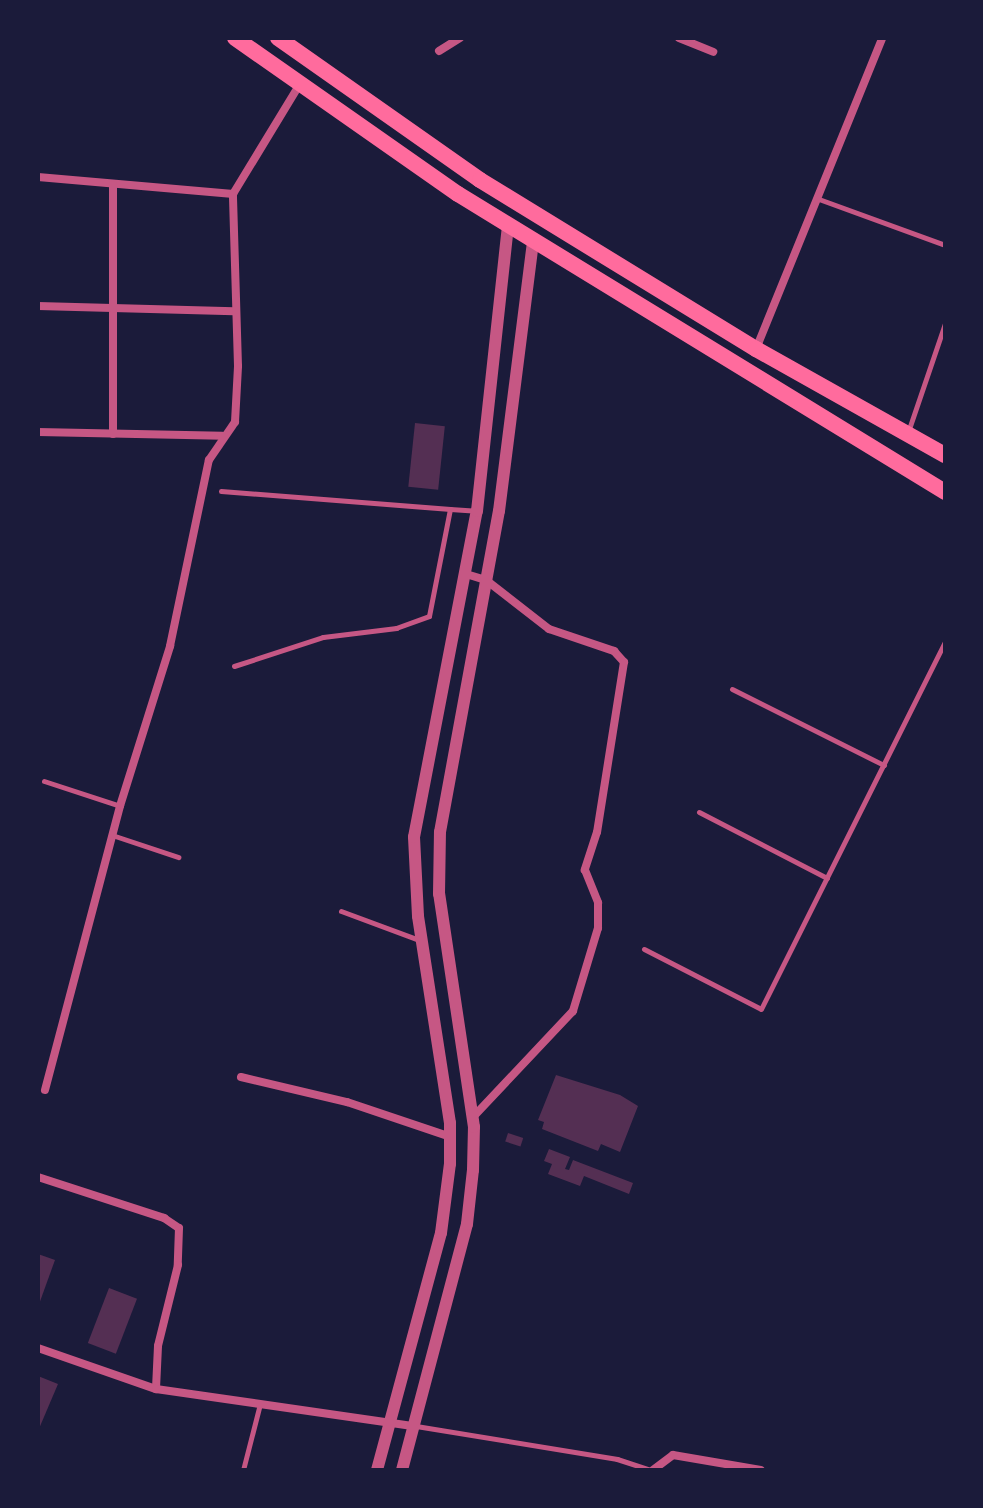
<!DOCTYPE html>
<html>
<head>
<meta charset="utf-8">
<style>
	body { margin:0 }
	#map { position:relative; width:983px; height:1508px; overflow:hidden; background:#1b1b3a; font-family:Lora,serif }
	div>[style] { position:absolute }
	.building>* { inset:0; background:#542f53; transform-origin:0 0 }
	.service>* { height:5px; margin:-2.5px; padding:0 2.5px; transform-origin:2.5px; border-radius:2.5px; background:#c65784 }
	.minor>* { height:8px; margin:-4px; padding:0 4px; transform-origin:4px; border-radius:4px; background:#c65784 }
	.tertiary>* { height:12px; margin:-6px; padding:0 6px; transform-origin:6px; border-radius:6px; background:#c65784 }
	.trunk>* { height:16px; margin:-8px; padding:0 8px; transform-origin:8px; border-radius:8px; background:#ff6b9d }
	span { translate:-50% -50%; white-space:nowrap; text-align:center; line-height:1.15; -webkit-text-stroke:8px #1b1b3a; paint-order:stroke }
	.frame { position:absolute; inset:0; border:40px solid #1b1b3a; pointer-events:none }
</style>
</head>
<body>
<div id="map">
	<div class="building">
		<i style="left:415px;top:423px;width:30px;height:64px;rotate:6deg"></i>
		<i style="clip-path:polygon(556px 1075px,620px 1095px,638px 1106px,620px 1152px,601px 1144px,598px 1151px,542px 1129px,544px 1122px,538px 1120px)"></i>
		<i style="left:508px;top:1133px;width:16px;height:9px;rotate:18deg"></i>
		<i style="clip-path:polygon(549px 1149px,570px 1157px,565px 1169px,569px 1170px,573px 1160px,633px 1183px,629px 1194px,584px 1176px,580px 1186px,548px 1174px,552px 1164px,544px 1161px)"></i>
		<i style="clip-path:polygon(38px 1254px,55px 1260px,38px 1307px)"></i>
		<i style="left:109px;top:1288px;width:30px;height:59px;rotate:21deg"></i>
		<i style="clip-path:polygon(38px 1376px,58px 1384px,38px 1431px)"></i>
	</div>
	<div class="service">
		<i style="left:945px;top:128px;width:7px;rotate:90deg"></i>
		<i style="left:816px;top:198px;width:137px;rotate:20deg"></i>
		<i style="left:909px;top:429px;width:112px;rotate:-71.2deg"></i>
		<i style="left:221px;top:491px;width:230px;rotate:4.5deg"></i>
		<i style="left:234px;top:666px;width:94px;rotate:-18deg"></i>
		<i style="left:323px;top:637px;width:74px;rotate:-7deg"></i>
		<i style="left:396px;top:628px;width:35px;rotate:-20deg"></i>
		<i style="left:429px;top:616px;width:109px;rotate:-78.9deg"></i>
		<i style="left:450px;top:509px;width:26px;rotate:4deg"></i>
		<i style="left:732px;top:689px;width:170px;rotate:26.6deg"></i>
		<i style="left:44px;top:781px;width:80px;rotate:18.2deg"></i>
		<i style="left:699px;top:812px;width:144px;rotate:27.3deg"></i>
		<i style="left:112px;top:835px;width:70px;rotate:18.4deg"></i>
		<i style="left:341px;top:911px;width:83px;rotate:20.4deg"></i>
		<i style="left:644px;top:949px;width:131px;rotate:27.1deg"></i>
		<i style="left:761px;top:1009px;width:411px;rotate:-63.4deg"></i>
		<i style="left:416px;top:1426px;width:204px;rotate:9.3deg"></i>
		<i style="left:617px;top:1459px;width:35px;rotate:18deg"></i>
		<i style="left:243px;top:1470px;width:68px;rotate:-75.6deg"></i>
	</div>
	<div class="minor">
		<i style="left:679px;top:38px;width:37px;rotate:22deg"></i>
		<i style="left:439px;top:51px;width:25px;rotate:-32deg"></i>
		<i style="left:38px;top:177px;width:196px;rotate:5deg"></i>
		<i style="left:233px;top:194px;width:129px;rotate:-58.7deg"></i>
		<i style="left:113px;top:185px;width:249px;rotate:90deg"></i>
		<i style="left:38px;top:306px;width:196px;rotate:1.5deg"></i>
		<i style="left:756px;top:349px;width:336px;rotate:-67.9deg"></i>
		<i style="left:38px;top:432px;width:184px;rotate:1.2deg"></i>
		<i style="left:466px;top:574px;width:21px;rotate:17deg"></i>
		<i style="left:486px;top:580px;width:80px;rotate:37.9deg"></i>
		<i style="left:549px;top:629px;width:69px;rotate:18.7deg"></i>
		<i style="left:614px;top:651px;width:15px;rotate:48deg"></i>
		<i style="left:624px;top:662px;width:172px;rotate:99deg"></i>
		<i style="left:597px;top:832px;width:40px;rotate:108deg"></i>
		<i style="left:585px;top:870px;width:35px;rotate:68deg"></i>
		<i style="left:598px;top:903px;width:25px;rotate:90deg"></i>
		<i style="left:598px;top:928px;width:87px;rotate:106.8deg"></i>
		<i style="left:573px;top:1011px;width:146px;rotate:133.3deg"></i>
		<i style="left:241px;top:1077px;width:109px;rotate:13.3deg"></i>
		<i style="left:347px;top:1102px;width:110px;rotate:18.6deg"></i>
		<i style="left:45px;top:1090px;width:294px;rotate:-75.2deg"></i>
		<i style="left:120px;top:806px;width:168px;rotate:-72.6deg"></i>
		<i style="left:170px;top:646px;width:190px;rotate:-78.2deg"></i>
		<i style="left:209px;top:460px;width:46px;rotate:-55.6deg"></i>
		<i style="left:235px;top:422px;width:56px;rotate:-86.9deg"></i>
		<i style="left:238px;top:366px;width:172px;rotate:-91.7deg"></i>
		<i style="left:38px;top:1177px;width:133px;rotate:18deg"></i>
		<i style="left:164px;top:1218px;width:18px;rotate:34deg"></i>
		<i style="left:179px;top:1228px;width:37px;rotate:92deg"></i>
		<i style="left:178px;top:1265px;width:83px;rotate:103.9deg"></i>
		<i style="left:158px;top:1346px;width:43px;rotate:92.7deg"></i>
		<i style="left:38px;top:1348px;width:125px;rotate:19.2deg"></i>
		<i style="left:156px;top:1389px;width:259px;rotate:8.2deg"></i>
		<i style="left:653px;top:1470px;width:25px;rotate:-37deg"></i>
		<i style="left:673px;top:1455px;width:89px;rotate:9.7deg"></i>
	</div>
	<div class="tertiary">
		<i style="left:377px;top:1470px;width:245px;rotate:-74.9deg"></i>
		<i style="left:441px;top:1233px;width:70px;rotate:-82.6deg"></i>
		<i style="left:450px;top:1164px;width:41px;rotate:-90deg"></i>
		<i style="left:450px;top:1123px;width:209px;rotate:-98.8deg"></i>
		<i style="left:418px;top:916px;width:79px;rotate:-92.9deg"></i>
		<i style="left:414px;top:837px;width:332px;rotate:-79.1deg"></i>
		<i style="left:477px;top:511px;width:287px;rotate:-83.8deg"></i>
		<i style="left:402px;top:1470px;width:254px;rotate:-75.2deg"></i>
		<i style="left:467px;top:1224px;width:54px;rotate:-83.7deg"></i>
		<i style="left:473px;top:1170px;width:43px;rotate:-88.7deg"></i>
		<i style="left:474px;top:1127px;width:236px;rotate:-98.5deg"></i>
		<i style="left:439px;top:894px;width:62px;rotate:-89.1deg"></i>
		<i style="left:440px;top:832px;width:326px;rotate:-79.6deg"></i>
		<i style="left:499px;top:511px;width:271px;rotate:-82.8deg"></i>
	</div>
	<div class="trunk">
		<i style="left:235px;top:38px;width:272px;rotate:35deg"></i>
		<i style="left:458px;top:194px;width:571px;rotate:31.46deg"></i>
		<i style="left:278px;top:38px;width:247px;rotate:35.1deg"></i>
		<i style="left:480px;top:180px;width:324px;rotate:31.5deg"></i>
		<i style="left:756px;top:349px;width:217px;rotate:29.3deg"></i>
	</div>
	<div class="frame"></div>
</div>
</body>
</html>
